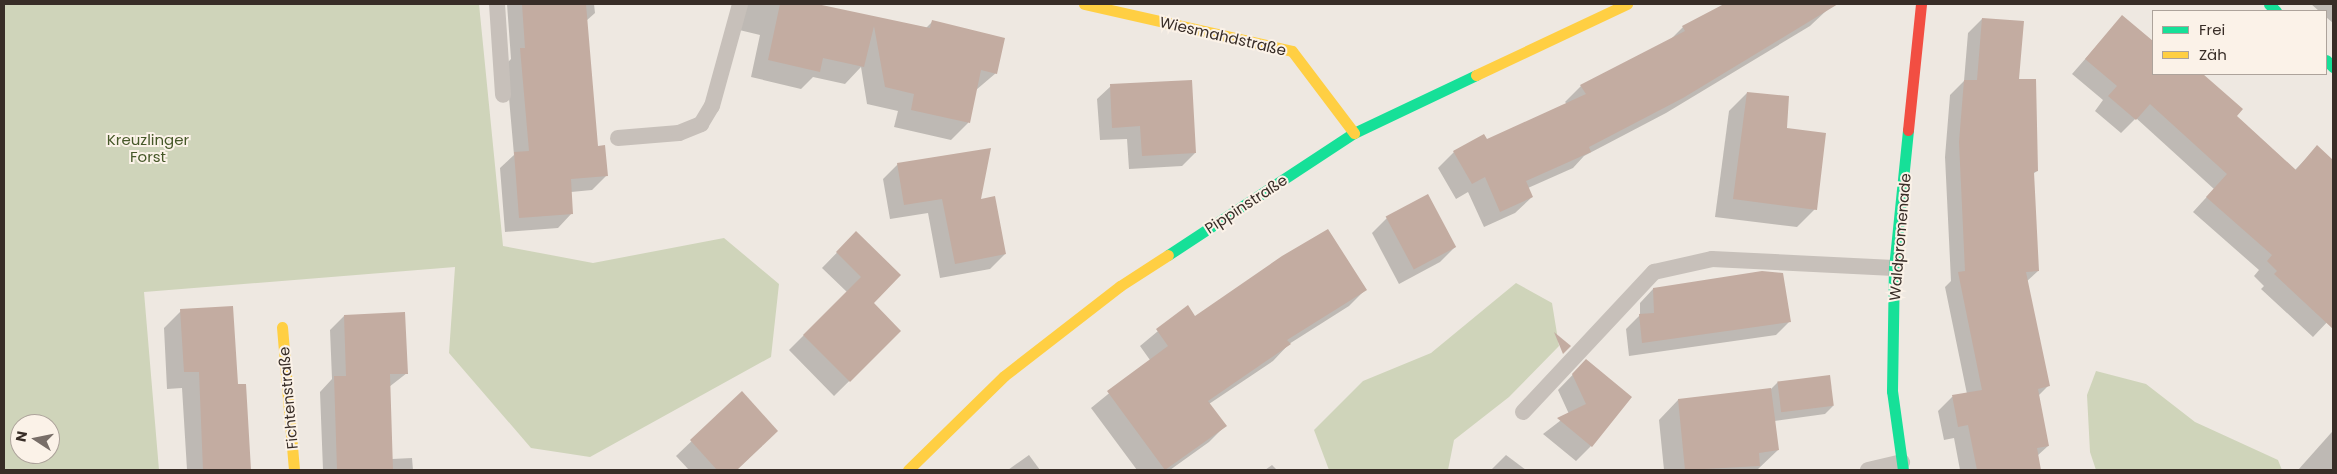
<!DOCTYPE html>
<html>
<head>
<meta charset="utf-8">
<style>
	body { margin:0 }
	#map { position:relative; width:2337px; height:474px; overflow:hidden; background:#eee8e1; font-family:Poppins,sans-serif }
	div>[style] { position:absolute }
	.green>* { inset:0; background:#cfd4ba }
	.shadow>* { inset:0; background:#0003 }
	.building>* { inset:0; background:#c3aca1; transform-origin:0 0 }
	.lane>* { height:16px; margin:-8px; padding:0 8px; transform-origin:8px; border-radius:8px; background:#c7c0ba }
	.fast>* { height:11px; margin:-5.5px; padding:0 5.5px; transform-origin:5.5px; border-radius:5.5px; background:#16e098 }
	.slow>* { height:11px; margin:-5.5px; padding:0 5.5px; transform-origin:5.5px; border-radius:5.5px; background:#ffcf43 }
	.jam>* { height:11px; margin:-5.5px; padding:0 5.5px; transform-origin:5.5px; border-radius:5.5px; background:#f24e42 }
	span { translate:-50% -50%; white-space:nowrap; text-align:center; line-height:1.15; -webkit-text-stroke:4px #fbf2e8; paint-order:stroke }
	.street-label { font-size:15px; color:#382d27 }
	.park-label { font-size:15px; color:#465829 }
	.frame { position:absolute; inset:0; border:5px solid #382d27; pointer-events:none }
	.legend { position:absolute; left:2152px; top:10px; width:175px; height:65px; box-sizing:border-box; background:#fbf2e8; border:1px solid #ada39b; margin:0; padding:6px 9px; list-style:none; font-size:15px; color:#382d27 }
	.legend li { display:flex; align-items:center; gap:10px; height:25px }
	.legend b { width:25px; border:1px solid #ada39b }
	.north { position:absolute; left:10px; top:414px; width:50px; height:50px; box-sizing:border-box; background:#fbf2e8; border:1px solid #ada39b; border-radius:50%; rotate:281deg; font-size:14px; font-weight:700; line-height:20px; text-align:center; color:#382d27 }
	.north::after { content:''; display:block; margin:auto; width:18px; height:22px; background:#786e68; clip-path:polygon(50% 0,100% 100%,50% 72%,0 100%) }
</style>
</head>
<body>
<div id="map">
	<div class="green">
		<i style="clip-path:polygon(evenodd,4px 4px,479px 4px,503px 246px,593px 263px,724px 238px,779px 284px,771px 357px,590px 457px,531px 448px,449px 353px,455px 267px,144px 292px,159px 470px,4px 470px,4px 4px,20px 424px,50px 424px,50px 454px,20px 454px,20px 424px)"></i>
		<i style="clip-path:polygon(1516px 283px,1552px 303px,1559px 346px,1509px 397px,1454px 440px,1448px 470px,1329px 470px,1314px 430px,1363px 381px,1431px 353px)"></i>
		<i style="clip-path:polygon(2096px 371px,2146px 384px,2195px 422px,2278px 460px,2282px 470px,2096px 470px,2090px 452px,2087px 395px)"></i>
	</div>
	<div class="shadow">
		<i style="clip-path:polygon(507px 4px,594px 4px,595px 13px,586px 21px,597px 147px,606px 176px,592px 190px,571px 192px,572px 213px,558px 228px,505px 232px,500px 168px,514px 155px,506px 64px,511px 59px)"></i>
		<i style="clip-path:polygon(733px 4px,811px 4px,926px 28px,932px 22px,996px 73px,976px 90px,968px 123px,951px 140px,894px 127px,898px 111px,867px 104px,861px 67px,845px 84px,813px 77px,801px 89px,751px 77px,760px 35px,731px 28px)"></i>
		<i style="clip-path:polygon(1743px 4px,1823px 4px,1827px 10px,1810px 26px,1666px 113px,1584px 156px,1573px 168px,1528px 188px,1532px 197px,1515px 213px,1484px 227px,1468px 192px,1456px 199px,1438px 168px,1454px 152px,1486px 141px,1567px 104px,1565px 102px,1581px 86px,1670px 40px,1683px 27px,1729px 12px)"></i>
		<i style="clip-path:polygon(2311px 4px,2333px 4px,2333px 23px,2326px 17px,2326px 11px,2319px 11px)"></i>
		<i style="clip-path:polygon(2122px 17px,2153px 43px,2153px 74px,2190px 74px,2295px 170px,2317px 147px,2333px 161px,2333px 185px,2327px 192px,2333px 198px,2333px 320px,2331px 318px,2313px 337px,2261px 289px,2264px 286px,2254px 276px,2259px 270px,2193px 212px,2214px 189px,2136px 118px,2121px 133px,2095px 111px,2103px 100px,2072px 74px)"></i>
		<i style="clip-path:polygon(1982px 19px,2017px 81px,2037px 171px,2033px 174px,2038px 271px,2026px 282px,2048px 386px,2038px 396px,2048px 446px,2037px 456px,2040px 470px,1960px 470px,1954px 438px,1944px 440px,1938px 411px,1952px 397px,1967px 394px,1945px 287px,1951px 281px,1945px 157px,1950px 95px,1964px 81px,1968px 33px)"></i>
		<i style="clip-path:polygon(1111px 86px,1195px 153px,1182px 166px,1129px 169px,1127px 139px,1100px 140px,1097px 99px)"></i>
		<i style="clip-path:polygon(1747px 93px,1785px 129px,1815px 209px,1797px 227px,1715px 217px,1729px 111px)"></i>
		<i style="clip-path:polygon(898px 164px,980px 201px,1005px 254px,990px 269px,940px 278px,928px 213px,890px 219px,883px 179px)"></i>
		<i style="clip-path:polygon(1387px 218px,1455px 247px,1440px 262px,1399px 284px,1372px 233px)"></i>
		<i style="clip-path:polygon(856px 233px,872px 303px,900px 331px,834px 396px,789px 350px,847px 292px,822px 268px)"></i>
		<i style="clip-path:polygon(1653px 289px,1789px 322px,1776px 335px,1629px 356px,1626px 329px,1640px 315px,1640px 303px)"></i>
		<i style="clip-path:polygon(1365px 290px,1349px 306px,1289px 344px,1273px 361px,1209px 404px,1225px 426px,1209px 442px,1170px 470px,1137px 470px,1091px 408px,1150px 360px,1140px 346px,1187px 307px,1195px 318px)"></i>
		<i style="clip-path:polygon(181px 311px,237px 386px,245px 385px,249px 470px,187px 470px,182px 388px,167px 389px,164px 328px)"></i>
		<i style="clip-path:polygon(344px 316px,407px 373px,389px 387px,392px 459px,412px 458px,413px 470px,323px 470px,320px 392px,332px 379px,330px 330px)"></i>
		<i style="clip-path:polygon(1586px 361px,1591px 446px,1576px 461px,1543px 434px,1569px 414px,1558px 390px)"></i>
		<i style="clip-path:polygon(1778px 382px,1833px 406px,1825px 414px,1774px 421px,1778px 450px,1758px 469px,1664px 470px,1659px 420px,1678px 400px,1770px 390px)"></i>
		<i style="clip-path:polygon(742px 393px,762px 446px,736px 470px,689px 470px,676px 456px)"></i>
		<i style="clip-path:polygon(2333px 431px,2333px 470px,2298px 470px,2331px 433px)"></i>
		<i style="clip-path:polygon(1029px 455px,1040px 470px,1008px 470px)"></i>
		<i style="clip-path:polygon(1506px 455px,1526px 470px,1491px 470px)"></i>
		<i style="clip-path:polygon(1272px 465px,1277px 470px,1265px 470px)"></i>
	</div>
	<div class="building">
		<i style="clip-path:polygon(522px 4px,586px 4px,598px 146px,605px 145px,608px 176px,571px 179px,573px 214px,519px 218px,514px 152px,529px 151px,520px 48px,525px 48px)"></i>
		<i style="clip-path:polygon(780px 4px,817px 4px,930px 28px,932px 20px,1005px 38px,997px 74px,981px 70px,970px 123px,911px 110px,914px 94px,885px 87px,874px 26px,864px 67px,823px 58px,820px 72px,768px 60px)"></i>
		<i style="clip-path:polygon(1724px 4px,1838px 4px,1683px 98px,1589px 147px,1591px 152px,1526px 181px,1533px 197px,1500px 212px,1485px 177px,1472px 184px,1453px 151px,1484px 134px,1487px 139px,1586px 94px,1580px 85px,1685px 31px,1682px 26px)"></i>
		<i style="clip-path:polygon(2122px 15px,2153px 41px,2153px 74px,2203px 74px,2243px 109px,2237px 116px,2296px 170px,2317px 145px,2333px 160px,2333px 329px,2274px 274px,2277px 271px,2267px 261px,2272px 255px,2206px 197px,2227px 174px,2150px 104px,2136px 120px,2108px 96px,2117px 86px,2085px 59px)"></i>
		<i style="clip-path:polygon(1982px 18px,2024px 21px,2019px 79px,2036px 79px,2038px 171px,2034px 172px,2039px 271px,2026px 272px,2050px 386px,2038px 389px,2049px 446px,2037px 448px,2041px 470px,1977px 470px,1968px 425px,1958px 427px,1952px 395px,1982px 390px,1958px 272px,1965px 271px,1959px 142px,1964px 80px,1977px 80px)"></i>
		<i style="clip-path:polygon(1192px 80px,1196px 153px,1142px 156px,1140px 126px,1112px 128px,1110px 84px)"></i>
		<i style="clip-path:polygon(1747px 92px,1789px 96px,1787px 128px,1826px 133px,1817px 210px,1733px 199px)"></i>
		<i style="clip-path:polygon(991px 148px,981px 199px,995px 196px,1006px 254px,955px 264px,942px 199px,904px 205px,897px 163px)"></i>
		<i style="left:1428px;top:194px;width:60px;height:48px;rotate:62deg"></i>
		<i style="clip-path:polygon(1328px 229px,1367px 290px,1287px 340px,1291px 344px,1208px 401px,1227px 426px,1165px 470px,1107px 391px,1168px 346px,1156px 329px,1188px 305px,1195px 316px,1282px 256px)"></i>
		<i style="clip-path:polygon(856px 231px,901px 275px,874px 303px,901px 331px,850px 382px,803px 335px,861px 277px,836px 252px)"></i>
		<i style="clip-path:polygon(1762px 271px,1783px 273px,1791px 322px,1642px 343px,1639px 314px,1654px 313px,1653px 288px)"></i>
		<i style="clip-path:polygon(233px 306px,238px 384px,246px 384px,251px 470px,203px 470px,199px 372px,184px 372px,180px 309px)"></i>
		<i style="clip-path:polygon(405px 312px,408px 374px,390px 374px,393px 470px,337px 470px,334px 376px,346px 376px,344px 315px)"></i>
		<i style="clip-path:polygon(1554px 332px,1571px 346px,1563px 354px)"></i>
		<i style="clip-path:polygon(1586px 359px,1632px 397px,1592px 447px,1557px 418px,1586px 404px,1572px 374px)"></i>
		<i style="left:1830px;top:375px;width:31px;height:53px;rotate:83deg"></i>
		<i style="clip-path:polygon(1771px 388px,1779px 450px,1759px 453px,1760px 466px,1685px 470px,1678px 399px)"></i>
		<i style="clip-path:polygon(742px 391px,778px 431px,737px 470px,717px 470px,690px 440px)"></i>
	</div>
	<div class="lane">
		<i style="left:497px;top:4px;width:91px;rotate:86.2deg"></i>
		<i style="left:618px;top:138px;width:61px;rotate:-4.7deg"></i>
		<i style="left:679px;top:133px;width:24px;rotate:-22deg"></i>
		<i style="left:701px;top:124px;width:21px;rotate:-59deg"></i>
		<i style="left:712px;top:106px;width:106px;rotate:-74.6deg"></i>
		<i style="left:1523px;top:412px;width:192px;rotate:-46.9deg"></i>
		<i style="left:1654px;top:272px;width:59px;rotate:-12.6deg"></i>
		<i style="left:1712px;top:259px;width:182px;rotate:2.8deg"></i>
		<i style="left:1868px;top:470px;width:35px;rotate:-13deg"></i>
	</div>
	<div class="fast">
		<i style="left:2269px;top:4px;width:10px;rotate:45deg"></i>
		<i style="left:2326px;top:60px;width:10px;rotate:45deg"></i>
		<i style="left:1168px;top:255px;width:222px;rotate:-33.3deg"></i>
		<i style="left:1354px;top:133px;width:135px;rotate:-25.4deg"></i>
		<i style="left:1903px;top:470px;width:80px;rotate:-97.9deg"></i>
		<i style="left:1892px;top:391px;width:123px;rotate:-89.1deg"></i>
		<i style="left:1894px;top:268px;width:139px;rotate:-84.2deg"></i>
	</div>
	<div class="slow">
		<i style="left:1084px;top:4px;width:213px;rotate:12.7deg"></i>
		<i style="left:1292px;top:51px;width:103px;rotate:52.9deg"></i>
		<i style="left:1476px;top:75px;width:167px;rotate:-25.2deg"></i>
		<i style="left:282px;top:327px;width:144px;rotate:85.2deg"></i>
		<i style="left:908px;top:470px;width:134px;rotate:-44.4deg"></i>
		<i style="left:1004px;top:376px;width:147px;rotate:-37.8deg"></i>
		<i style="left:1120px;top:286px;width:57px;rotate:-32.9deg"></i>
	</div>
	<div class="jam">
		<i style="left:1908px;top:130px;width:127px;rotate:-84.1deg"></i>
	</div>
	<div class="street-label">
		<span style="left:1223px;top:36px;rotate:13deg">Wiesmahdstraße</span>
		<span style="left:1246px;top:204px;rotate:-33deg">Pippinstraße</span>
		<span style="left:1900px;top:237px;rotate:-85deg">Waldpromenade</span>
		<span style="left:288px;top:398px;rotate:-95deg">Fichtenstraße</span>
	</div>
	<div class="park-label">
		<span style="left:148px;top:148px">Kreuzlinger<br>Forst</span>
	</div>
	<div class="frame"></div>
	<ul class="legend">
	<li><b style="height:6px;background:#16e098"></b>Frei</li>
	<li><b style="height:6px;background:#ffcf43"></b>Zäh</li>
	</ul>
	<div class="north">N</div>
</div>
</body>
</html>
